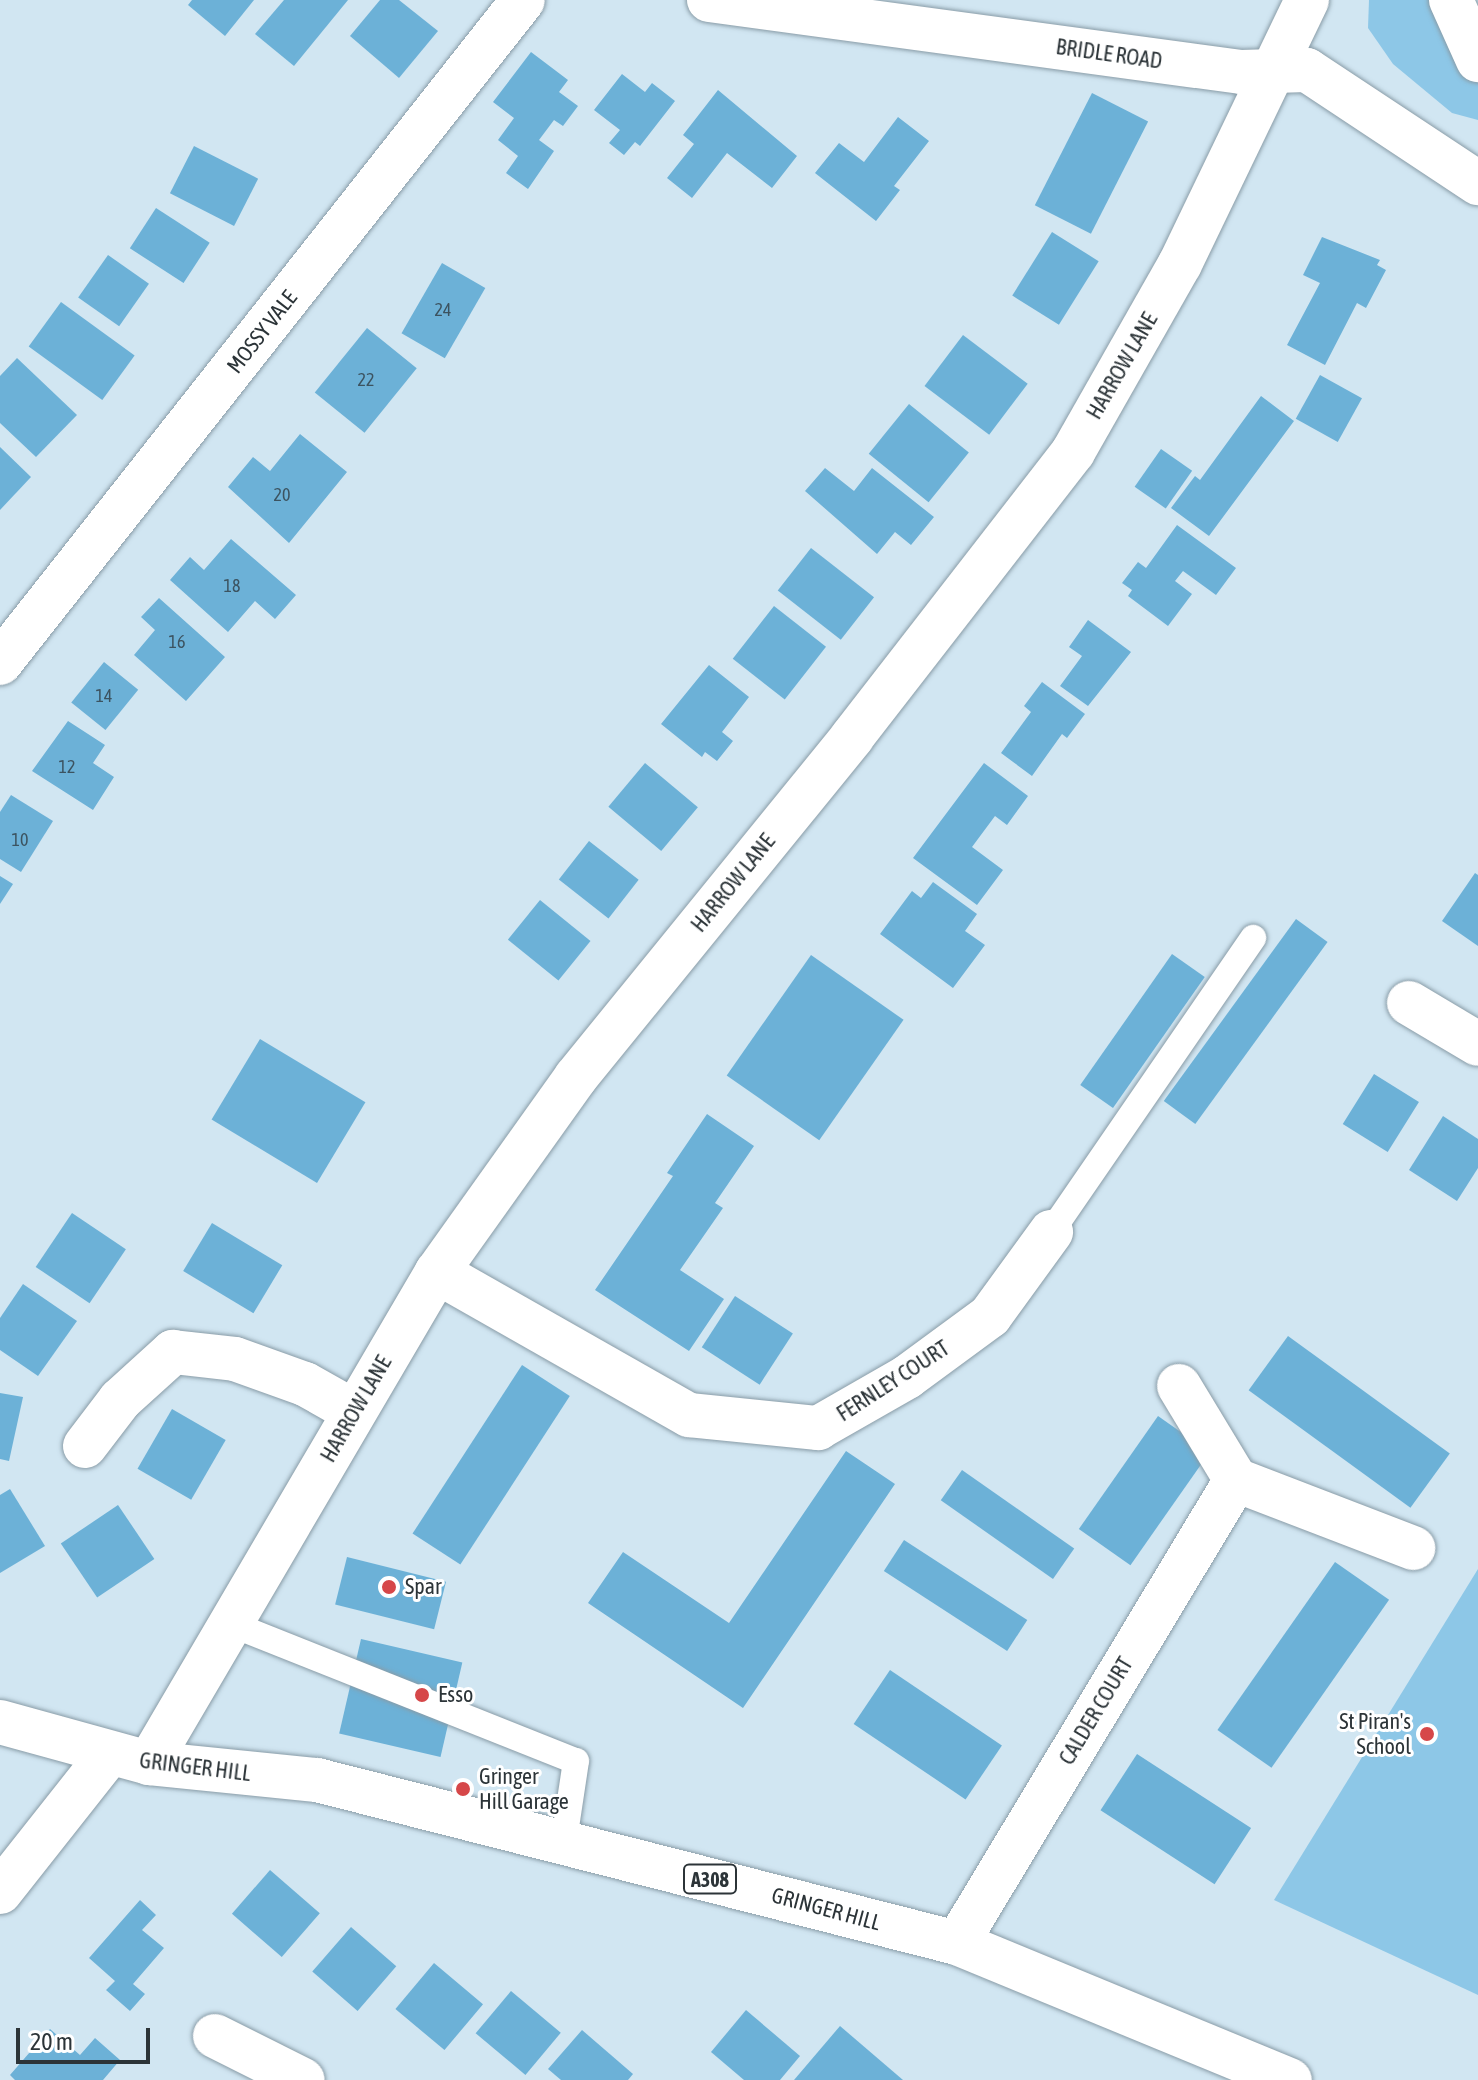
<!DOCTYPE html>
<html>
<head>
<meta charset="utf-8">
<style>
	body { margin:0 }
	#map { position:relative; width:1478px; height:2080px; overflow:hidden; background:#d1e6f2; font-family:"Asap Condensed",sans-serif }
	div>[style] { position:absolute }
	.green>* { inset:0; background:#8dc7e7 }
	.building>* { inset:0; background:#6cb1d7; transform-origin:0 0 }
	.roads { filter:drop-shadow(0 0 2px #899ca7) drop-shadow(0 0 2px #899ca7) }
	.service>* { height:26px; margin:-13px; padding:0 13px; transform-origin:13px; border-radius:13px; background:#fff }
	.minor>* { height:44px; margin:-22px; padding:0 22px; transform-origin:22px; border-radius:22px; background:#fff }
	.primary>* { height:44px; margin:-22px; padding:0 22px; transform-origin:22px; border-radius:22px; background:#fff }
	.dots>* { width:22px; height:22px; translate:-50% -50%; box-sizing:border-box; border:4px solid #fff; border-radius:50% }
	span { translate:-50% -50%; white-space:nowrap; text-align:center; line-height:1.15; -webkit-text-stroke:6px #fff; paint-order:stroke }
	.number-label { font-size:18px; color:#3c5360 }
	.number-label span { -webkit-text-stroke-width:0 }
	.shield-label span { padding:2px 6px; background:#fff; border:2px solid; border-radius:6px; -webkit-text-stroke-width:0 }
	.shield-label { font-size:20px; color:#2c3438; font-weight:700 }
	.street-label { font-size:22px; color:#2c3438 }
	.poi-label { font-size:22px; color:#2c3438 }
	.left { translate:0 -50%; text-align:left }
	.right { translate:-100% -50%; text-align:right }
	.scale { position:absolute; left:16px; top:2028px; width:134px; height:36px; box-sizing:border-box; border:4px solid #2c3438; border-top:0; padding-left:10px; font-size:24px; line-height:28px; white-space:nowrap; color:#2c3438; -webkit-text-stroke:6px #fff; paint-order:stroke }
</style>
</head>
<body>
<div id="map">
	<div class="green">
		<i style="clip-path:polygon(1369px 0,1461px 0,1478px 47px,1478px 120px,1452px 113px,1393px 64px,1368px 28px)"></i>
		<i style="clip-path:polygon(1478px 1569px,1478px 1995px,1274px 1900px)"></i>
	</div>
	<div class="building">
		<i style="clip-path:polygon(192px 0,254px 0,225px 36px,188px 5px)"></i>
		<i style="clip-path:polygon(284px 0,348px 0,294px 66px,255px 34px)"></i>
		<i style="clip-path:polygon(380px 0,399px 0,438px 31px,399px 78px,350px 36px)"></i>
		<i style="clip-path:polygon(531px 52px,568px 80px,559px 92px,578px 106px,563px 126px,554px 120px,539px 140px,554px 151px,528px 189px,506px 173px,518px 156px,498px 140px,514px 118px,493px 102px)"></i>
		<i style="clip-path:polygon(622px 74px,645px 92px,652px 83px,675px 101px,640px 146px,635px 142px,624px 155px,609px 143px,620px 130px,594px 110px)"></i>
		<i style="clip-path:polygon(718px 90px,797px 156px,772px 188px,727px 153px,692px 198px,667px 178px,694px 144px,683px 135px)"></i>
		<i style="left:1092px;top:93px;width:63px;height:126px;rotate:27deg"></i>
		<i style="clip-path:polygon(898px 117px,929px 141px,894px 186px,900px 190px,876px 221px,815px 173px,839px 143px,864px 162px)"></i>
		<i style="left:194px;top:146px;width:72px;height:53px;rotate:27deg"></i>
		<i style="left:156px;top:208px;width:64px;height:48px;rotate:33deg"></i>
		<i style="left:1052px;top:232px;width:55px;height:75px;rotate:32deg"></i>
		<i style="clip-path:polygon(1322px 237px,1380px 260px,1377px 265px,1386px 270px,1366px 308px,1357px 303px,1325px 365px,1287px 345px,1320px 283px,1303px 275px)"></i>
		<i style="left:108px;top:255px;width:50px;height:52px;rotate:35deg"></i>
		<i style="left:442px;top:263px;width:50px;height:81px;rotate:30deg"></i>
		<i style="left:61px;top:302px;width:91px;height:55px;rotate:36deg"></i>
		<i style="left:367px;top:328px;width:64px;height:83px;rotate:39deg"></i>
		<i style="left:963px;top:335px;width:81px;height:64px;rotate:37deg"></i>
		<i style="clip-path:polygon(17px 358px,77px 415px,36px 457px,0 423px,0 376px)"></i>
		<i style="left:1320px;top:375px;width:48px;height:50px;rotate:29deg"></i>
		<i style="clip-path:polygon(1261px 396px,1294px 421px,1209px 536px,1171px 508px,1195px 476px,1200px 480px)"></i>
		<i style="left:909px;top:404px;width:77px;height:64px;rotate:39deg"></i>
		<i style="clip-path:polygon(300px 434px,347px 472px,289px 543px,228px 487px,253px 457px,270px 471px)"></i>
		<i style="clip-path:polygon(0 447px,31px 477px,0 510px)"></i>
		<i style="left:1161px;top:449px;width:38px;height:46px;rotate:35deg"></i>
		<i style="clip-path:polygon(825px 468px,854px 491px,872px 468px,934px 517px,911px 545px,895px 532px,877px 554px,805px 491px)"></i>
		<i style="clip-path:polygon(1177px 525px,1236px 568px,1216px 595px,1183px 571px,1175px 581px,1192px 594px,1168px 626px,1128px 596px,1132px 590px,1122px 583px,1138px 562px,1146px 568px)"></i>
		<i style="clip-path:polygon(231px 539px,296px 595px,275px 619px,255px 601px,228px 632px,170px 580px,190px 557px,204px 570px)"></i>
		<i style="left:811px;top:548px;width:80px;height:54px;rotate:38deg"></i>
		<i style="clip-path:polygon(159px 598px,225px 657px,186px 701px,134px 655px,155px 630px,141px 617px)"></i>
		<i style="left:774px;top:606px;width:66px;height:67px;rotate:38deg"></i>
		<i style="clip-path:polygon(1088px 620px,1131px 652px,1088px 706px,1060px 686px,1082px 656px,1069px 647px)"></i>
		<i style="left:104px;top:662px;width:44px;height:52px;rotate:39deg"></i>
		<i style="clip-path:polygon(709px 665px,749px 697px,722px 732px,733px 741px,717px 761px,705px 752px,702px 757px,661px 724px)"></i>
		<i style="clip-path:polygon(1042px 682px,1085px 714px,1067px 738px,1062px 734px,1032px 776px,1001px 753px,1031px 712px,1024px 706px)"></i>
		<i style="clip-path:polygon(68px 721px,105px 745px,93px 763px,114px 777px,93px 810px,32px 771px)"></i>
		<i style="left:645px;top:763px;width:69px;height:57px;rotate:40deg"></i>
		<i style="clip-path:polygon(984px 763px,1028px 796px,1007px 825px,995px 816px,972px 847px,1003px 870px,977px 905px,913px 858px)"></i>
		<i style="clip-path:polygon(11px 795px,53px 821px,21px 872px,0 859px,0 812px)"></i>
		<i style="left:589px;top:841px;width:63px;height:49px;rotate:38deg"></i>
		<i style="clip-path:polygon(1475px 873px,1478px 875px,1478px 946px,1442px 921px)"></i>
		<i style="clip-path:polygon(0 876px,13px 884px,0 904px)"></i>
		<i style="clip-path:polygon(933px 882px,977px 914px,965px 931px,985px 945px,953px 988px,880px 934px,912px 891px,921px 898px)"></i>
		<i style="left:540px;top:900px;width:65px;height:51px;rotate:39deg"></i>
		<i style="left:1296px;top:919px;width:39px;height:225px;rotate:36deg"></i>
		<i style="left:1172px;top:954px;width:40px;height:160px;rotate:35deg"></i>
		<i style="left:811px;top:955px;width:113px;height:147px;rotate:35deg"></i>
		<i style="left:260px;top:1039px;width:123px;height:94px;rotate:31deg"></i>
		<i style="left:1374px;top:1074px;width:53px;height:59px;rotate:32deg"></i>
		<i style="clip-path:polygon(707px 1114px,754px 1146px,715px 1203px,723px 1208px,680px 1270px,724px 1299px,689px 1351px,595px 1290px,673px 1176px,667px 1173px)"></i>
		<i style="clip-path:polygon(1443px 1116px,1478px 1139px,1478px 1168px,1457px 1201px,1409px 1170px)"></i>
		<i style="left:72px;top:1213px;width:65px;height:65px;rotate:34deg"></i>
		<i style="left:212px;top:1223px;width:82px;height:56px;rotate:31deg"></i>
		<i style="clip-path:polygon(23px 1284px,77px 1321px,38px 1376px,0 1350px,0 1318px)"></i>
		<i style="left:735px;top:1296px;width:69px;height:61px;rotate:33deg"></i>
		<i style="left:1288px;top:1336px;width:200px;height:67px;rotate:36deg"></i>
		<i style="left:522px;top:1365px;width:57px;height:201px;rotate:33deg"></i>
		<i style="clip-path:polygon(0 1393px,23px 1397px,9px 1461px,0 1459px)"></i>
		<i style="left:172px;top:1409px;width:62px;height:69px;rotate:30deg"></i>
		<i style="left:1158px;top:1416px;width:63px;height:138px;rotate:35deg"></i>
		<i style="clip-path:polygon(846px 1451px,895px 1484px,743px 1708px,588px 1603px,623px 1552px,729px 1623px)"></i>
		<i style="left:962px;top:1470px;width:137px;height:37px;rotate:35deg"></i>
		<i style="clip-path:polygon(10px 1489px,45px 1546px,0 1573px,0 1495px)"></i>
		<i style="left:118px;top:1505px;width:65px;height:69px;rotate:56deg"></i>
		<i style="left:904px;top:1540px;width:147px;height:37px;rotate:33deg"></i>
		<i style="left:347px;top:1557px;width:102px;height:49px;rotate:14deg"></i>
		<i style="left:1335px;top:1562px;width:66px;height:205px;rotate:35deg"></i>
		<i style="left:361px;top:1639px;width:104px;height:97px;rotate:13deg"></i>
		<i style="left:890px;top:1670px;width:135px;height:65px;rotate:34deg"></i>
		<i style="left:1137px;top:1754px;width:136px;height:67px;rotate:33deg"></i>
		<i style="left:270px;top:1870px;width:66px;height:58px;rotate:41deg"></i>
		<i style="clip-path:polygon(140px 1900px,156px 1915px,142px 1930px,164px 1948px,133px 1984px,145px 1994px,130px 2011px,106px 1990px,115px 1981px,89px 1958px)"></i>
		<i style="left:351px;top:1927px;width:60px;height:59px;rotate:41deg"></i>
		<i style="left:434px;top:1963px;width:64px;height:60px;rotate:40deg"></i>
		<i style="left:511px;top:1991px;width:65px;height:55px;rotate:40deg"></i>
		<i style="clip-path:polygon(746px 2010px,800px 2056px,780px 2080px,744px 2080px,711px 2052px)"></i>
		<i style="clip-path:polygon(840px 2026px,903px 2080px,794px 2080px)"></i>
		<i style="clip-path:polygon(50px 2029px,80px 2055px,95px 2038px,120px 2060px,103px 2080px,15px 2080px,10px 2075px)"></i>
		<i style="clip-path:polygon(582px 2030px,633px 2074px,628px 2080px,561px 2080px,548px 2069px)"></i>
	</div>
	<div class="roads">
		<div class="service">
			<i style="left:1051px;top:1232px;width:357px;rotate:-55.5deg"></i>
			<i style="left:231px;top:1624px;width:371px;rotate:21.7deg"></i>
			<i style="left:576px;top:1761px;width:80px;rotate:98.6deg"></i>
		</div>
		<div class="minor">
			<i style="left:709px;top:0;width:537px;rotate:7.71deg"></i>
			<i style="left:1241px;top:72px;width:66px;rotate:-1.7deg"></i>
			<i style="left:1307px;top:70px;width:205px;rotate:33.5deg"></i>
			<i style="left:1451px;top:0;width:66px;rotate:65.8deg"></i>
			<i style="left:0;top:663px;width:844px;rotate:-51.73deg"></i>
			<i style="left:1409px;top:1003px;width:80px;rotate:30.7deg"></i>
			<i style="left:437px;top:1272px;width:290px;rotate:29.6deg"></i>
			<i style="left:689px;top:1415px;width:130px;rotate:5.8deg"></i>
			<i style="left:818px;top:1428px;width:103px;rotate:-29.8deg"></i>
			<i style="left:907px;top:1377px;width:103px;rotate:-36.3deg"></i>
			<i style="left:990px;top:1316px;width:104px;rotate:-54deg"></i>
			<i style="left:1179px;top:1386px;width:110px;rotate:58.8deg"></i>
			<i style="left:85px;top:1446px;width:58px;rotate:-52.7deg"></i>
			<i style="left:120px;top:1400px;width:72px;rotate:-42.2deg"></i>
			<i style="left:173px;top:1352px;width:62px;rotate:6.4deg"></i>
			<i style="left:235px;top:1359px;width:74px;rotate:19.7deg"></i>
			<i style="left:305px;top:1384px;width:55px;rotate:29.4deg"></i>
			<i style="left:149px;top:1763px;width:569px;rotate:-59.61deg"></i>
			<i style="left:437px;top:1272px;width:239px;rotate:-54.5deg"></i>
			<i style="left:576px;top:1077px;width:438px;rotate:-50.9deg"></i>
			<i style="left:852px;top:737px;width:361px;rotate:-52.2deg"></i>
			<i style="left:1073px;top:452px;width:216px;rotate:-60.4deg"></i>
			<i style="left:1180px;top:264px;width:293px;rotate:-64.3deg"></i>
			<i style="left:0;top:1892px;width:176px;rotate:-51.7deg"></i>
			<i style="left:957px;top:1943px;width:541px;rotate:-58.93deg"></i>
			<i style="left:1236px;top:1480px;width:190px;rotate:21deg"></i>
			<i style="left:215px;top:2036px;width:98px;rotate:26.6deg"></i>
		</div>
		<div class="primary">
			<i style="left:0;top:1722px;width:155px;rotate:15.4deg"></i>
			<i style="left:149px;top:1763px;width:169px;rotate:5.8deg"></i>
			<i style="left:317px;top:1780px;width:660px;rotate:14.29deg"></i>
			<i style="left:957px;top:1943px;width:360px;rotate:22.4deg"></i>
		</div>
	</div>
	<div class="dots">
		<i style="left:389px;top:1587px;background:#d64749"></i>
		<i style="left:422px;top:1695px;background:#d64749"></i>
		<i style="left:1427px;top:1734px;background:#d64749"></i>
		<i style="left:463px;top:1789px;background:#d64749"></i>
	</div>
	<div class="number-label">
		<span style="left:443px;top:310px">24</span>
		<span style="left:366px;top:380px">22</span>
		<span style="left:282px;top:495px">20</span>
		<span style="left:232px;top:586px">18</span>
		<span style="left:177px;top:642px">16</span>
		<span style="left:104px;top:696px">14</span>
		<span style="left:67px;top:767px">12</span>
		<span style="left:20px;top:840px">10</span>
	</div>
	<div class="shield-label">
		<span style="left:710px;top:1879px">A308</span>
	</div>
	<div class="street-label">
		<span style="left:1109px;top:54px;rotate:8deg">BRIDLE ROAD</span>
		<span style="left:262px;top:332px;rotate:-52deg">MOSSY VALE</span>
		<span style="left:1122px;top:366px;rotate:-60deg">HARROW LANE</span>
		<span style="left:733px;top:883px;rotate:-51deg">HARROW LANE</span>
		<span style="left:893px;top:1381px;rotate:-33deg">FERNLEY COURT</span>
		<span style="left:356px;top:1409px;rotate:-60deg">HARROW LANE</span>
		<span style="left:1096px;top:1711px;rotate:-59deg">CALDER COURT</span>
		<span style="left:195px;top:1767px;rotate:7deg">GRINGER HILL</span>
		<span style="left:826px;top:1909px;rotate:15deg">GRINGER HILL</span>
	</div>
	<div class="poi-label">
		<span class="left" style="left:405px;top:1587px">Spar</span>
		<span class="left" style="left:438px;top:1695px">Esso</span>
		<span class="right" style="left:1411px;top:1734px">St Piran's<br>School</span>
		<span class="left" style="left:479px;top:1789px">Gringer<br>Hill Garage</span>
	</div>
	<div class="scale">20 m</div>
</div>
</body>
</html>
